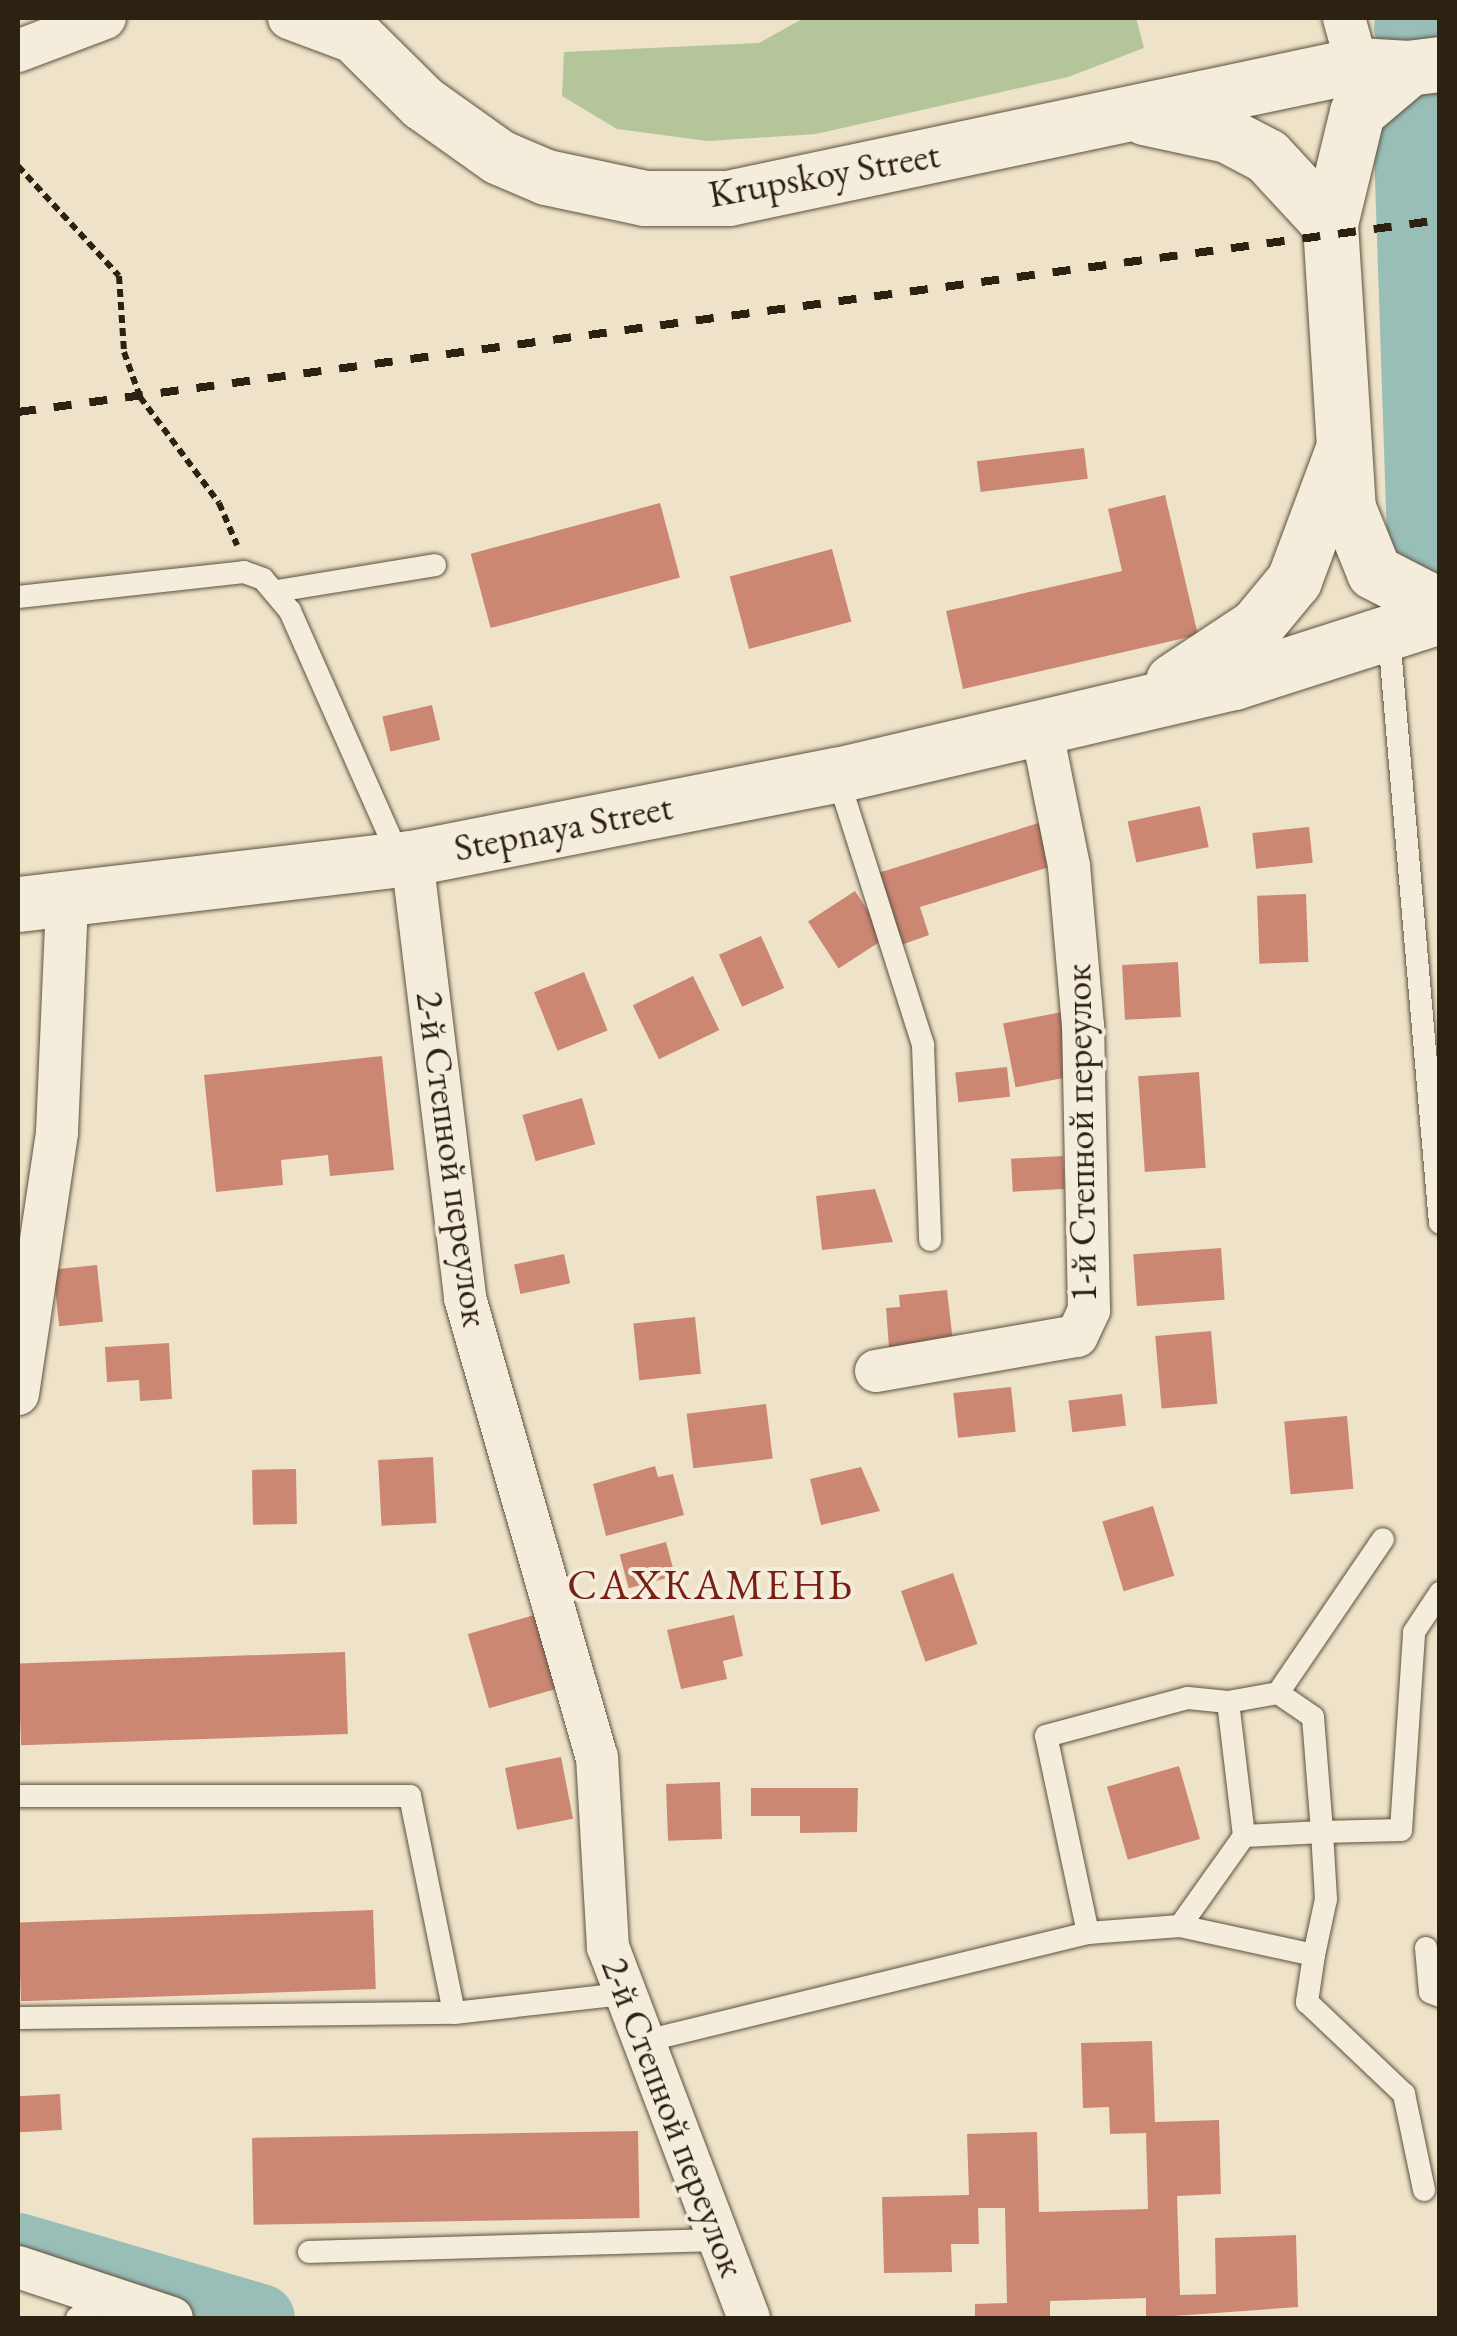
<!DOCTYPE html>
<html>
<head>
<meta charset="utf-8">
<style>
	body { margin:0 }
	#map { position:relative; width:1457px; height:2336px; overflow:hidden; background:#eee3c8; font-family:"EB Garamond",serif }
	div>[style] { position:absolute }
	.green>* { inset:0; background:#b4c599 }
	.river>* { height:68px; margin:-34px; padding:0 34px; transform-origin:34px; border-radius:34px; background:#99beb8 }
	.building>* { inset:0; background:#cc8773; transform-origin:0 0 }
	.path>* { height:6px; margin-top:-3px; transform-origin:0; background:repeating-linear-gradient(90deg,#2d2112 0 8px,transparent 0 13px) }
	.roads { filter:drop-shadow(0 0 2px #5d5240) drop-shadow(0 0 2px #5d5240) }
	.service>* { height:22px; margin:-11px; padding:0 11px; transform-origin:11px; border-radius:11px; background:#f4eddb }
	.minor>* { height:42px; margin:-21px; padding:0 21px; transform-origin:21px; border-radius:21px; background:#f4eddb }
	.tertiary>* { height:55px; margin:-27.5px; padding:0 27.5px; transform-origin:27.5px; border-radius:27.5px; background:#f4eddb }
	.secondary>* { height:55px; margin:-27.5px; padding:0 27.5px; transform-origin:27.5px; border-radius:27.5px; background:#f4eddb }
	.rail>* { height:8px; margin-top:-4px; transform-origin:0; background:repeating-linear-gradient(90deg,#2d2112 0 18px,transparent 0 36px) }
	span { translate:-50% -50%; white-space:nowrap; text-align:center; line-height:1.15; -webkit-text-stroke:8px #f4eddb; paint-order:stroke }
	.street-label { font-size:38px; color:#2d2112 }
	.quarter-label { font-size:42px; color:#7a1f14; letter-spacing:2.5px }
	.frame { position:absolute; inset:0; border:20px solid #2d2112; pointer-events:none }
</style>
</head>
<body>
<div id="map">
	<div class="green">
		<i style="clip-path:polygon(804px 18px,1136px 18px,1144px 48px,1068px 77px,816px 134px,708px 141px,617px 129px,562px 96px,564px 52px,759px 43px)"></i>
	</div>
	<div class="river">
		<i style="left:1408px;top:27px;width:9px;rotate:-77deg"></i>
		<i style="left:1406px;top:87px;width:484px;rotate:88.1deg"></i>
		<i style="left:18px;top:2247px;width:253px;rotate:16.3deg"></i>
	</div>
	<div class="building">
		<i style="left:1084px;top:448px;width:31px;height:108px;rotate:83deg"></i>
		<i style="clip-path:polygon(1165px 495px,1198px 635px,963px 689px,946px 611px,1122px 571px,1108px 509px)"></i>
		<i style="left:660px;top:503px;width:77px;height:196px;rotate:75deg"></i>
		<i style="left:832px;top:549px;width:75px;height:106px;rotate:75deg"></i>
		<i style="left:432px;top:705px;width:36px;height:51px;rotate:77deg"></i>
		<i style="left:1200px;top:806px;width:42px;height:74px;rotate:78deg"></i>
		<i style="clip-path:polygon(1045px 821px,1059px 864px,920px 907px,929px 935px,901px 945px,878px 873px)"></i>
		<i style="left:1309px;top:827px;width:36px;height:57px;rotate:84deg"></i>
		<i style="left:855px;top:891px;width:56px;height:56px;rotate:57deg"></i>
		<i style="left:1306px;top:894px;width:68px;height:49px;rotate:88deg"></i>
		<i style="left:761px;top:936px;width:57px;height:46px;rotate:66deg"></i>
		<i style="left:1178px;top:962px;width:55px;height:56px;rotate:87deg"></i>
		<i style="left:584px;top:972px;width:63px;height:54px;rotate:68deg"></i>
		<i style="left:693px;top:976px;width:60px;height:67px;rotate:64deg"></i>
		<i style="left:1062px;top:1012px;width:65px;height:60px;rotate:79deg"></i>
		<i style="clip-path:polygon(382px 1056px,394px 1170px,330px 1176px,328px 1155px,281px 1160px,283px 1185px,216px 1192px,204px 1075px)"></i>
		<i style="left:1007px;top:1067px;width:30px;height:52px;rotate:84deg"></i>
		<i style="left:1199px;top:1072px;width:96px;height:61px;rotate:86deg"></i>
		<i style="left:582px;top:1098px;width:48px;height:62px;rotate:74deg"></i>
		<i style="left:1063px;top:1156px;width:33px;height:52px;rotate:87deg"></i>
		<i style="clip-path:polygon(875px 1189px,893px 1242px,822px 1250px,816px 1196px)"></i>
		<i style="left:1221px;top:1248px;width:52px;height:88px;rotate:86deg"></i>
		<i style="left:564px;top:1254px;width:30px;height:51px;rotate:78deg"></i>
		<i style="left:97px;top:1265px;width:57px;height:44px;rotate:84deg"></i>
		<i style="clip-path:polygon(947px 1290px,953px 1342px,889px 1348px,886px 1308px,900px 1307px,899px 1295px)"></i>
		<i style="left:695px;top:1317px;width:57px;height:62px;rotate:84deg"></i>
		<i style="left:1211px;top:1331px;width:73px;height:56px;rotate:85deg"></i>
		<i style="clip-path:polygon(169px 1343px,172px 1399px,140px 1401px,139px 1380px,107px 1382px,105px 1347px)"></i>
		<i style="left:1011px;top:1387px;width:45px;height:58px;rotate:84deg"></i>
		<i style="left:1122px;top:1394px;width:32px;height:54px;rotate:83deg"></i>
		<i style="left:766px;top:1404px;width:55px;height:80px;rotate:83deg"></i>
		<i style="left:1347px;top:1416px;width:73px;height:63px;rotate:85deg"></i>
		<i style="left:433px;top:1457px;width:66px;height:55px;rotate:87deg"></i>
		<i style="clip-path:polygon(655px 1466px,658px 1477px,673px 1474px,684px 1515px,606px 1536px,593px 1484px)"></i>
		<i style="clip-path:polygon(861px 1467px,880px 1511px,821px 1525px,810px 1479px)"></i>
		<i style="left:296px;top:1469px;width:55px;height:44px;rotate:89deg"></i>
		<i style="left:1153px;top:1506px;width:73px;height:53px;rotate:73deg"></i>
		<i style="left:666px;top:1542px;width:35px;height:48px;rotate:75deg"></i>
		<i style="left:953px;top:1573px;width:75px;height:55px;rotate:71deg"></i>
		<i style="left:538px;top:1614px;width:77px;height:73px;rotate:74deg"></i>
		<i style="clip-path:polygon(734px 1615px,743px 1656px,723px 1661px,727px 1679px,681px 1689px,667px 1630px)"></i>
		<i style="left:345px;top:1652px;width:82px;height:327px;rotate:88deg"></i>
		<i style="left:561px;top:1757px;width:63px;height:57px;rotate:79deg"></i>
		<i style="left:1179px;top:1766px;width:76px;height:75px;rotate:74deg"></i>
		<i style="left:720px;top:1782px;width:57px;height:54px;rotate:88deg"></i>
		<i style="clip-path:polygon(751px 1788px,858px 1788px,857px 1832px,800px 1833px,800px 1816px,751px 1816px)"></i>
		<i style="left:373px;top:1910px;width:79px;height:355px;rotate:88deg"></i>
		<i style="clip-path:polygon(1152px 2041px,1155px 2122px,1219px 2120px,1221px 2194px,1177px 2196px,1180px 2295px,1216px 2294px,1215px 2238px,1296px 2235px,1298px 2307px,1146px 2318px,1146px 2298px,1050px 2301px,1050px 2318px,975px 2318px,975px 2304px,1007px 2303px,1005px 2208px,978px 2208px,979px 2244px,951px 2244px,952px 2272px,884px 2273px,882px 2197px,969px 2195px,967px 2134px,1037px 2132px,1039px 2212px,1148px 2209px,1146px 2133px,1110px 2134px,1109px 2107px,1083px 2108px,1081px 2043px)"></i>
		<i style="left:60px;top:2094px;width:36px;height:42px;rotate:87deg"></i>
		<i style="left:638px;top:2131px;width:87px;height:386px;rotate:89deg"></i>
	</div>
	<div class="path">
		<i style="left:18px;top:166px;width:149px;rotate:47.4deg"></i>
		<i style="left:119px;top:276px;width:76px;rotate:86.2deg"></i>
		<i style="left:124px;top:352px;width:48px;rotate:70.4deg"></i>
		<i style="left:140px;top:397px;width:132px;rotate:53.3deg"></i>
		<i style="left:219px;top:503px;width:46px;rotate:66.8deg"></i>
	</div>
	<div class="roads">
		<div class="service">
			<i style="left:277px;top:591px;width:160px;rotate:-9.3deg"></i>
			<i style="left:18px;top:597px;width:227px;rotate:-6.3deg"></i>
			<i style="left:244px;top:572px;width:20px;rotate:20deg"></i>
			<i style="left:263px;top:579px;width:42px;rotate:49.8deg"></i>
			<i style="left:290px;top:611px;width:271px;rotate:66.1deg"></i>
			<i style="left:1389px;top:637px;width:588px;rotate:85.03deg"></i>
			<i style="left:837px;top:775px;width:283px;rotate:72.3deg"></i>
			<i style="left:923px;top:1045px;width:195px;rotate:87.9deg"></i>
			<i style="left:1278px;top:1693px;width:186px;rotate:-55.7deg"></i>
			<i style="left:18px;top:1796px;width:392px"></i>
			<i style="left:410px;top:1796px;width:221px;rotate:78.5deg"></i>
			<i style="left:1244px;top:1836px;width:135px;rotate:-96.8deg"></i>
			<i style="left:1228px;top:1702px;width:51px;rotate:-10.2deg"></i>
			<i style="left:1278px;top:1693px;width:42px;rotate:34.4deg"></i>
			<i style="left:1313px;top:1717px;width:115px;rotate:85.5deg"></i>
			<i style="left:1322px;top:1832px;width:79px;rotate:-1.5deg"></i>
			<i style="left:1401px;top:1830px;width:198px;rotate:-86.2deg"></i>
			<i style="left:1414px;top:1632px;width:47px;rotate:-56.3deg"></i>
			<i style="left:1088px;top:1933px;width:201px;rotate:-102deg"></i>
			<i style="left:1046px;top:1736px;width:147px;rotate:-15deg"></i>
			<i style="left:1188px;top:1698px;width:40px;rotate:5.7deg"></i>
			<i style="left:1426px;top:1948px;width:44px;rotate:84.8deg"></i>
			<i style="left:1430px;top:1992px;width:11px;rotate:22deg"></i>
			<i style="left:1314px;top:1955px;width:48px;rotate:98.5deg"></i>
			<i style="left:1307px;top:2002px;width:134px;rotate:43.5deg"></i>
			<i style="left:1404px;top:2094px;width:98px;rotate:78.2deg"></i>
			<i style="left:18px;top:2018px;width:436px;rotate:-0.7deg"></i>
			<i style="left:454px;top:2013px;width:170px;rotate:-6.4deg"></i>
			<i style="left:645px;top:2041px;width:456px;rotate:-13.7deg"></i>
			<i style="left:1088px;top:1933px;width:92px;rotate:-4.4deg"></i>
			<i style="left:1180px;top:1926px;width:137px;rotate:12.2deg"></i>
			<i style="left:1314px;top:1955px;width:57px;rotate:-77.9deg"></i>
			<i style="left:1326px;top:1899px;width:67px;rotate:-93.4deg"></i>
			<i style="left:1322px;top:1832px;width:78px;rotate:177.1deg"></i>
			<i style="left:1244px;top:1836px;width:110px;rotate:125.4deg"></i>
			<i style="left:309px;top:2252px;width:414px;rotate:-1.7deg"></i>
			<i style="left:77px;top:2318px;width:36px;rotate:-38deg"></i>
		</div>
		<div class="minor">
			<i style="left:289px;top:18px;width:68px;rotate:20.6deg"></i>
			<i style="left:1344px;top:18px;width:49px;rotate:74.5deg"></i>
			<i style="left:18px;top:51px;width:93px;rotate:-20.8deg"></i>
			<i style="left:412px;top:858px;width:443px;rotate:83.1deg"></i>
			<i style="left:465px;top:1298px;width:478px;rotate:74deg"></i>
			<i style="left:597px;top:1757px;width:190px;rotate:86.7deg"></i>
			<i style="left:608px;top:1947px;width:397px;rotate:69.2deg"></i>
			<i style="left:876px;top:1371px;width:204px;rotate:-9.9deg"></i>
			<i style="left:1077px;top:1336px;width:29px;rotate:-65deg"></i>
			<i style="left:1089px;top:1310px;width:284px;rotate:-91.2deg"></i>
			<i style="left:1083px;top:1026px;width:161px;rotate:-95deg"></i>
			<i style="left:1069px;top:866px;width:142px;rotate:-101.4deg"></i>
			<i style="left:18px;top:1394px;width:265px;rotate:-81.5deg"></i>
			<i style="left:57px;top:1132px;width:229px;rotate:-87.5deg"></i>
			<i style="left:18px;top:2267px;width:162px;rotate:18.3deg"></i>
		</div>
		<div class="tertiary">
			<i style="left:337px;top:18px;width:121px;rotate:44.7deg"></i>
			<i style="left:423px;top:103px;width:93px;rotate:35.4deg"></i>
			<i style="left:499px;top:157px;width:51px;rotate:23.1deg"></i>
			<i style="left:546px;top:177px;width:101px;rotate:12deg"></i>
			<i style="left:645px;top:198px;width:83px"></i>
			<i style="left:728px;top:198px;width:643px;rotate:-11.94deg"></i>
			<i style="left:1357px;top:65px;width:52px;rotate:3.3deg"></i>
			<i style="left:1144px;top:117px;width:85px;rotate:12.2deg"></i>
			<i style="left:1227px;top:135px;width:45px;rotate:27.7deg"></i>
			<i style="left:1267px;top:156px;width:93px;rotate:47.2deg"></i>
		</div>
		<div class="secondary">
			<i style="left:1440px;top:64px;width:31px;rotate:173deg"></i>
			<i style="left:1409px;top:68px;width:68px;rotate:139.8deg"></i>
			<i style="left:1357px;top:112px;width:115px;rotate:103.6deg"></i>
			<i style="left:1330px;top:224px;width:285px;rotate:86.4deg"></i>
			<i style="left:1348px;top:508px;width:69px;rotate:67.9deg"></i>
			<i style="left:1374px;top:572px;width:74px;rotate:27.3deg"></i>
			<i style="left:1173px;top:681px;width:100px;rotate:-33.5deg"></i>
			<i style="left:1256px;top:626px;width:60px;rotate:-50.4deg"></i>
			<i style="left:1294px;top:580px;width:134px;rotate:-69.5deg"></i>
			<i style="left:18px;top:904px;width:397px;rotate:-6.7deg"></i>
			<i style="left:412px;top:858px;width:433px;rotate:-11.1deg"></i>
			<i style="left:837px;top:775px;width:408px;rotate:-13.2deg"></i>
			<i style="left:1234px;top:682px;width:216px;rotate:-17.8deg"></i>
		</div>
	</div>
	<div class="rail">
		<i style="left:18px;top:412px;width:1435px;rotate:-7.69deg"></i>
	</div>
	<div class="street-label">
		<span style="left:824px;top:174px;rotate:-10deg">Krupskoy Street</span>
		<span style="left:563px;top:827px;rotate:-11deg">Stepnaya Street</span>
		<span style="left:1080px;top:1133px;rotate:-91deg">1-й Степной переулок</span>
		<span style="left:453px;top:1159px;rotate:82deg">2-й Степной переулок</span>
		<span style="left:674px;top:2117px;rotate:69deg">2-й Степной переулок</span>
	</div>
	<div class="quarter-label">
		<span style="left:711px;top:1585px">САХКАМЕНЬ</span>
	</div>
	<div class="frame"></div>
</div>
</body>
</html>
